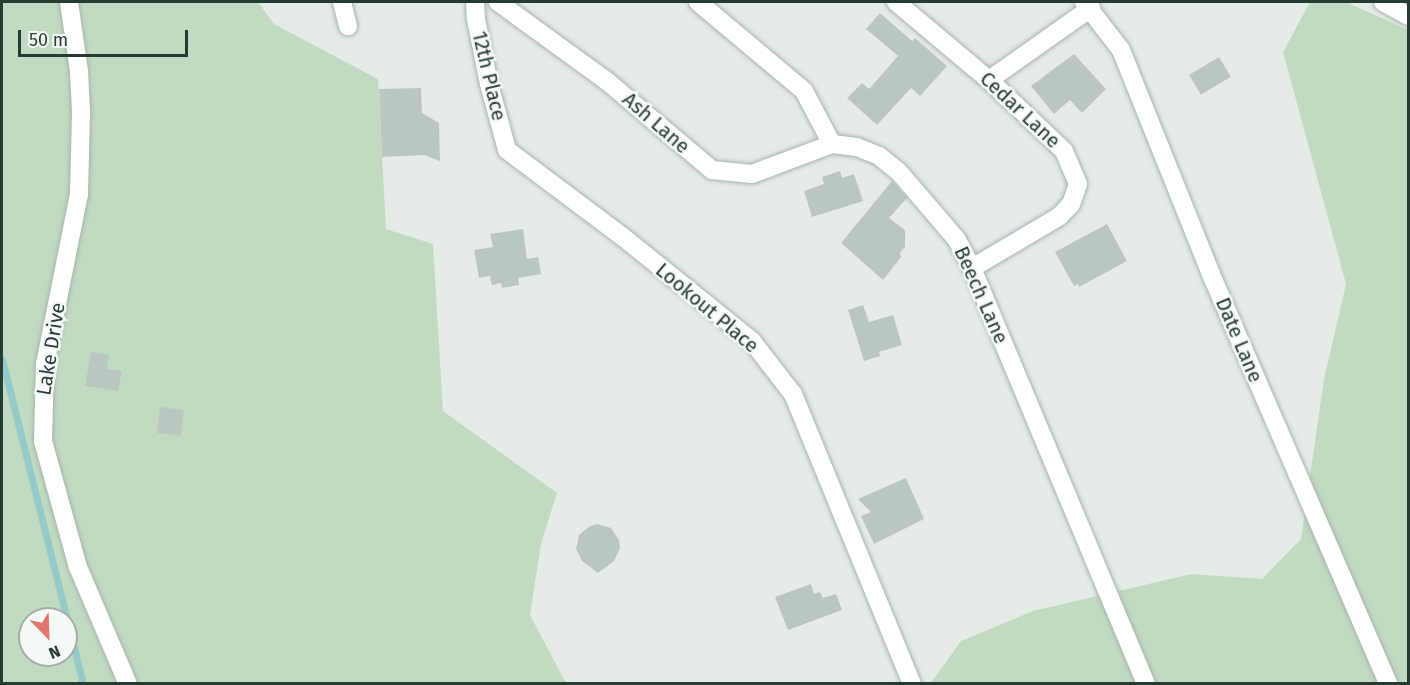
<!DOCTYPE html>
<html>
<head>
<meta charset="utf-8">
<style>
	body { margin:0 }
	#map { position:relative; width:1410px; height:685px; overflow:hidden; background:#e5ece8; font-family:"Fira Sans",sans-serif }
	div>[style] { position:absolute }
	.green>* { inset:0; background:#c1dbc3 }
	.stream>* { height:7px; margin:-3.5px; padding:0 3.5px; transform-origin:3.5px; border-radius:3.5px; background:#94cac9 }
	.building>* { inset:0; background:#bac7c0; transform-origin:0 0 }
	.roads { filter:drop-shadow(0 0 2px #a8b4ae) drop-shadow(0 0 2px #a8b4ae) }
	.minor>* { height:18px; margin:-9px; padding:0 9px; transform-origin:9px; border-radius:9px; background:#fff }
	.tertiary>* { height:18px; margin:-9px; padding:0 9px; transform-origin:9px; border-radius:9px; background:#fff }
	span { translate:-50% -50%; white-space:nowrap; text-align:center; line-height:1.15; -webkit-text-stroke:5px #f5f9f6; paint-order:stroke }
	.street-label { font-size:20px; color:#263c32 }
	.frame { position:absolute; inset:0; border:3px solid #263c32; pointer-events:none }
	.north { position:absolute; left:18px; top:607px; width:60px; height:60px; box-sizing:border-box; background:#f5f9f6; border:2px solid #a2ada8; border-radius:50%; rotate:157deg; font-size:16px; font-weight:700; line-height:24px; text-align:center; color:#263c32 }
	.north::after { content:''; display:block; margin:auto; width:21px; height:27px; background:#e1766e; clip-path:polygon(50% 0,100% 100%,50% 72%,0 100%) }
	.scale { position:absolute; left:18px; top:30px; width:170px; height:27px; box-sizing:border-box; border:3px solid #263c32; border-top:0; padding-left:8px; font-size:18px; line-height:21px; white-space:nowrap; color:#263c32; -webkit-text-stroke:4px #f5f9f6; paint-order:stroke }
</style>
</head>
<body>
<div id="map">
	<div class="green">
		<i style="clip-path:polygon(evenodd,2px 2px,258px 2px,274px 24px,378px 79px,386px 229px,433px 244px,443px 411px,557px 493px,541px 544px,530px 615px,566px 683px,2px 683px,2px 2px,30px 619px,66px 619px,66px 655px,30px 655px,30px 619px)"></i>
		<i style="clip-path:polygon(1310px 2px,1346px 2px,1408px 30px,1408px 683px,930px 684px,961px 641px,1033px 611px,1191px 574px,1262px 579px,1301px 539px,1324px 379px,1346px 284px,1283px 52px)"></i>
	</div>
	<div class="stream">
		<i style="left:2px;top:359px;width:335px;rotate:76deg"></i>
	</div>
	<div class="building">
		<i style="clip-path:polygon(880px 13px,912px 41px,915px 38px,947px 66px,920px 96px,911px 88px,877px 125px,847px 98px,862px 83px,869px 89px,898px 56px,866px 29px)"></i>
		<i style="clip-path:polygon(1074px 54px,1106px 89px,1082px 113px,1070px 100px,1054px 114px,1031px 86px)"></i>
		<i style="left:1219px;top:57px;width:23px;height:35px;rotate:59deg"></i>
		<i style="clip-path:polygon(421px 88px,422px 113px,439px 123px,440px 161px,424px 155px,382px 157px,379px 89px)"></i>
		<i style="clip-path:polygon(840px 171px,842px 178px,854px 174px,863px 201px,812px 217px,804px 191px,824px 184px,822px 177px)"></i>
		<i style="clip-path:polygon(892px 181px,907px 198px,889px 218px,905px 230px,905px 247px,900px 253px,901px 257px,883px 280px,841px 243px)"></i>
		<i style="clip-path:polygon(1107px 224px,1127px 261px,1079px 287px,1078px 284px,1074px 286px,1055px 252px)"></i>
		<i style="clip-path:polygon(523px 229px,527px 259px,538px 257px,541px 274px,518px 278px,519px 285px,502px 288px,501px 283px,492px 285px,490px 276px,479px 278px,474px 250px,493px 247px,490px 234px)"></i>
		<i style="clip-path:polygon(863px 305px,869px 322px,893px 315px,902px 345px,879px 352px,880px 356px,864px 361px,848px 310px)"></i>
		<i style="clip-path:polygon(91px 352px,109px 355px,107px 369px,122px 371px,118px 391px,85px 386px)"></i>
		<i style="left:160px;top:407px;width:24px;height:26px;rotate:7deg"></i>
		<i style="clip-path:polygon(906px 478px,924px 519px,874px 544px,861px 516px,871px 512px,858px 499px)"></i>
		<i style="clip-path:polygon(597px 524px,611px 528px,619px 540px,620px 548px,614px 561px,598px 573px,582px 561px,576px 549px,579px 535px,590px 526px)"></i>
		<i style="clip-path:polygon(811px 584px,814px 594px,820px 592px,823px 598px,836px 594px,842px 610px,788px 630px,775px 597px)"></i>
	</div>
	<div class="roads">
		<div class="minor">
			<i style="left:342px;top:2px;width:25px;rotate:76deg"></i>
			<i style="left:475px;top:2px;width:17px;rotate:87deg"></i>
			<i style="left:476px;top:19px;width:66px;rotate:78.7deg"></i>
			<i style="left:489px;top:84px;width:68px;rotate:74.7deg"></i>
			<i style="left:507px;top:150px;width:145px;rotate:36.9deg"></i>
			<i style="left:623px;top:237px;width:166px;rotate:38.9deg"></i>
			<i style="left:752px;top:341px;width:67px;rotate:52.3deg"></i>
			<i style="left:793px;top:394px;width:313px;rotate:67.7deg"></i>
			<i style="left:498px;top:2px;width:136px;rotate:36deg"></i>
			<i style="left:608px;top:82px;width:136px;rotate:40.2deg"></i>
			<i style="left:712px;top:170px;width:40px;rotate:5.7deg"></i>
			<i style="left:752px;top:174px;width:85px;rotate:-20.6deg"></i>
			<i style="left:832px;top:144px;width:25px;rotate:7deg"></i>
			<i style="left:857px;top:147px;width:24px;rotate:22deg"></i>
			<i style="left:879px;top:156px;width:26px;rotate:39deg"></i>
			<i style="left:899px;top:172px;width:89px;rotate:49.5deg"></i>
			<i style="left:957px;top:240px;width:32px;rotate:62deg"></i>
			<i style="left:972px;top:268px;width:451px;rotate:67.3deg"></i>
			<i style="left:698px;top:2px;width:138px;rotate:40deg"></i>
			<i style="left:804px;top:91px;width:60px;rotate:62.2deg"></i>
			<i style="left:896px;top:2px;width:121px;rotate:40deg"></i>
			<i style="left:989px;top:80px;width:103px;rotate:43.4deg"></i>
			<i style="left:1064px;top:151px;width:36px;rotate:67deg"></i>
			<i style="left:1078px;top:184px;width:21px;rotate:109deg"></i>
			<i style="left:1071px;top:204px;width:16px;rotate:133deg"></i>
			<i style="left:1060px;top:216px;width:102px;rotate:149.4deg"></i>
			<i style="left:1383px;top:2px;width:29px;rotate:29deg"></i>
			<i style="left:989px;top:80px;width:125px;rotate:-35.2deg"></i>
		</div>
		<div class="tertiary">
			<i style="left:69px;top:2px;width:70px;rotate:81.8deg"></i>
			<i style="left:79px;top:71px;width:41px;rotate:87.2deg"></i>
			<i style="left:81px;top:112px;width:82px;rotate:91.4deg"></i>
			<i style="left:79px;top:194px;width:173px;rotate:101.3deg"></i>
			<i style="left:45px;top:364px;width:77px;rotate:91.5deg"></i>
			<i style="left:43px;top:441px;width:131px;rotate:74.5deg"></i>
			<i style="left:78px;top:567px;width:127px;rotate:66.9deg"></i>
			<i style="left:1084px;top:2px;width:61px;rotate:52.4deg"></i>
			<i style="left:1121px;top:50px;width:249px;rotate:68.1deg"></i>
			<i style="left:1214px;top:281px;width:439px;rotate:66.6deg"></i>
		</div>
	</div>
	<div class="street-label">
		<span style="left:489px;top:76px;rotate:77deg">12th Place</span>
		<span style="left:1020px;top:110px;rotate:43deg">Cedar Lane</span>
		<span style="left:656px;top:123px;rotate:41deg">Ash Lane</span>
		<span style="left:981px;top:295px;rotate:66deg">Beech Lane</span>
		<span style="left:707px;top:308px;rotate:40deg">Lookout Place</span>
		<span style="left:1239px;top:340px;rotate:67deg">Date Lane</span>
		<span style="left:51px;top:349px;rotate:-81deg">Lake Drive</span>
	</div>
	<div class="frame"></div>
	<div class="north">N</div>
	<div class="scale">50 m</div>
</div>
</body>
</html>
